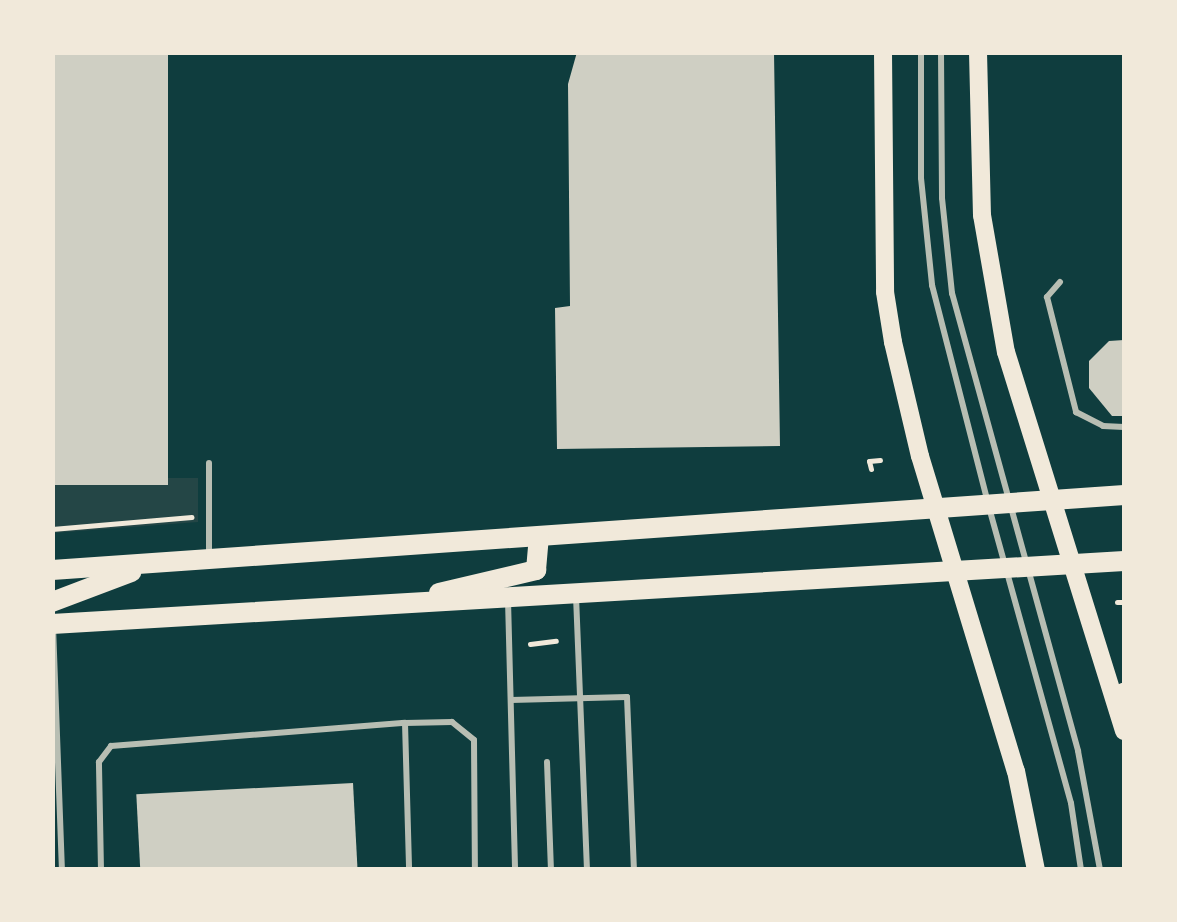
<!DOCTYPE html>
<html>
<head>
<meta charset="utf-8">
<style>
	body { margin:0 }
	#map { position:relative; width:1177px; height:922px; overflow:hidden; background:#0f3d3e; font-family:"Times New Roman",serif }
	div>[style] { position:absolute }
	.green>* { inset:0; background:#244646 }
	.building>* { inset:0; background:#cfcfc3; transform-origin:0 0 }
	.path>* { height:5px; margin:-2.5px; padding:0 2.5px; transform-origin:2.5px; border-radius:2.5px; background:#f1e9da }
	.service>* { height:6px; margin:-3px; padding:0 3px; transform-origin:3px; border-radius:3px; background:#b8beb3 }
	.secondary>* { height:18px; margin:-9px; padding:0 9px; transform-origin:9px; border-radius:9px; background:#f1e9da }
	.primary>* { height:20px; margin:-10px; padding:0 10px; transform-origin:10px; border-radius:10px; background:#f1e9da }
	span { translate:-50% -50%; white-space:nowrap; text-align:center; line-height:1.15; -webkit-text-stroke:8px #f1e9da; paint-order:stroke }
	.frame { position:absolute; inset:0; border:55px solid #f1e9da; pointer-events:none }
</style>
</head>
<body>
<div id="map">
	<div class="green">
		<i style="clip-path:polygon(53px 478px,198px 478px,198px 522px,53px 533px)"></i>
	</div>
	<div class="building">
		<i style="left:52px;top:52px;width:116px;height:433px"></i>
		<i style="clip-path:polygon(577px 52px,774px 52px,780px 446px,557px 449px,555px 308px,570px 306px,568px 84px)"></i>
		<i style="clip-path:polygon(1124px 340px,1124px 416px,1112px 416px,1089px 388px,1089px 361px,1109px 341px)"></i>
		<i style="left:353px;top:783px;width:87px;height:217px;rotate:87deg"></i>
	</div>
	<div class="path">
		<i style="left:871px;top:469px;width:8px;rotate:-104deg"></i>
		<i style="left:869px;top:461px;width:11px;rotate:-5deg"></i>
		<i style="left:52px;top:529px;width:140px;rotate:-4.9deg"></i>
		<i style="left:1117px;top:602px;width:7px"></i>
		<i style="left:530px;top:644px;width:26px;rotate:-7deg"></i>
	</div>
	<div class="service">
		<i style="left:921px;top:52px;width:126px;rotate:90deg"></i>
		<i style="left:921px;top:178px;width:108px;rotate:84.1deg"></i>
		<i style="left:932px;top:285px;width:221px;rotate:75.6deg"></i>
		<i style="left:941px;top:52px;width:146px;rotate:89.6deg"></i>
		<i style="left:942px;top:198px;width:96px;rotate:84deg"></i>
		<i style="left:952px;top:293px;width:475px;rotate:74.6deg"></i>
		<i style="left:1078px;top:751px;width:121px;rotate:79.5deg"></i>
		<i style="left:1060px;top:282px;width:20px;rotate:131deg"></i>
		<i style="left:1047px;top:297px;width:119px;rotate:75.8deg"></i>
		<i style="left:1076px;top:412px;width:30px;rotate:27deg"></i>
		<i style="left:1103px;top:426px;width:21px;rotate:3deg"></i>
		<i style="left:209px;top:463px;width:94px;rotate:90deg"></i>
		<i style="left:990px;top:511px;width:303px;rotate:74.5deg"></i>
		<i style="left:1071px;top:803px;width:68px;rotate:81.5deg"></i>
		<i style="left:576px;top:596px;width:274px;rotate:87.7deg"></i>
		<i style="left:508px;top:600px;width:270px;rotate:88.5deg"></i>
		<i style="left:53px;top:626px;width:244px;rotate:87.9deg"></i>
		<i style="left:511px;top:700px;width:116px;rotate:-1.5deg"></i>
		<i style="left:627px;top:697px;width:173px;rotate:87.7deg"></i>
		<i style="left:405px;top:723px;width:47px;rotate:-1.2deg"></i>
		<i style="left:452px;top:722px;width:28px;rotate:39deg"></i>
		<i style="left:474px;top:740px;width:130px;rotate:89.6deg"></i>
		<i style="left:547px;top:762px;width:108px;rotate:87.9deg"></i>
		<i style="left:101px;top:870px;width:108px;rotate:-91.1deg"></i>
		<i style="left:99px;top:762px;width:20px;rotate:-53deg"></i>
		<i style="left:111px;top:746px;width:295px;rotate:-4.5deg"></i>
		<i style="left:405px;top:723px;width:147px;rotate:88.4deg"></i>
	</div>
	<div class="secondary">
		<i style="left:883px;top:52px;width:240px;rotate:89.5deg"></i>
		<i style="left:885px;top:292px;width:51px;rotate:80.9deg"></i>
		<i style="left:893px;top:342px;width:117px;rotate:76.7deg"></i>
		<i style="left:920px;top:456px;width:329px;rotate:73.1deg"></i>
		<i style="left:1016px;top:771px;width:101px;rotate:78.6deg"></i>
		<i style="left:978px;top:52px;width:163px;rotate:88.6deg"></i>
		<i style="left:982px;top:215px;width:139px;rotate:80.1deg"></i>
		<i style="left:1006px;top:352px;width:397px;rotate:72.7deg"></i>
	</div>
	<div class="primary">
		<i style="left:52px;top:570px;width:1075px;rotate:-4deg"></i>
		<i style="left:439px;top:593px;width:100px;rotate:-13.3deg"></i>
		<i style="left:536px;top:570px;width:33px;rotate:-85deg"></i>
		<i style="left:52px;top:602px;width:85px;rotate:-20.8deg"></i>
		<i style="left:52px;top:624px;width:1074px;rotate:-3.36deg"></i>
		<i style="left:1119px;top:710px;width:18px;rotate:-74deg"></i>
	</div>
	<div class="frame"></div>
</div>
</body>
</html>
